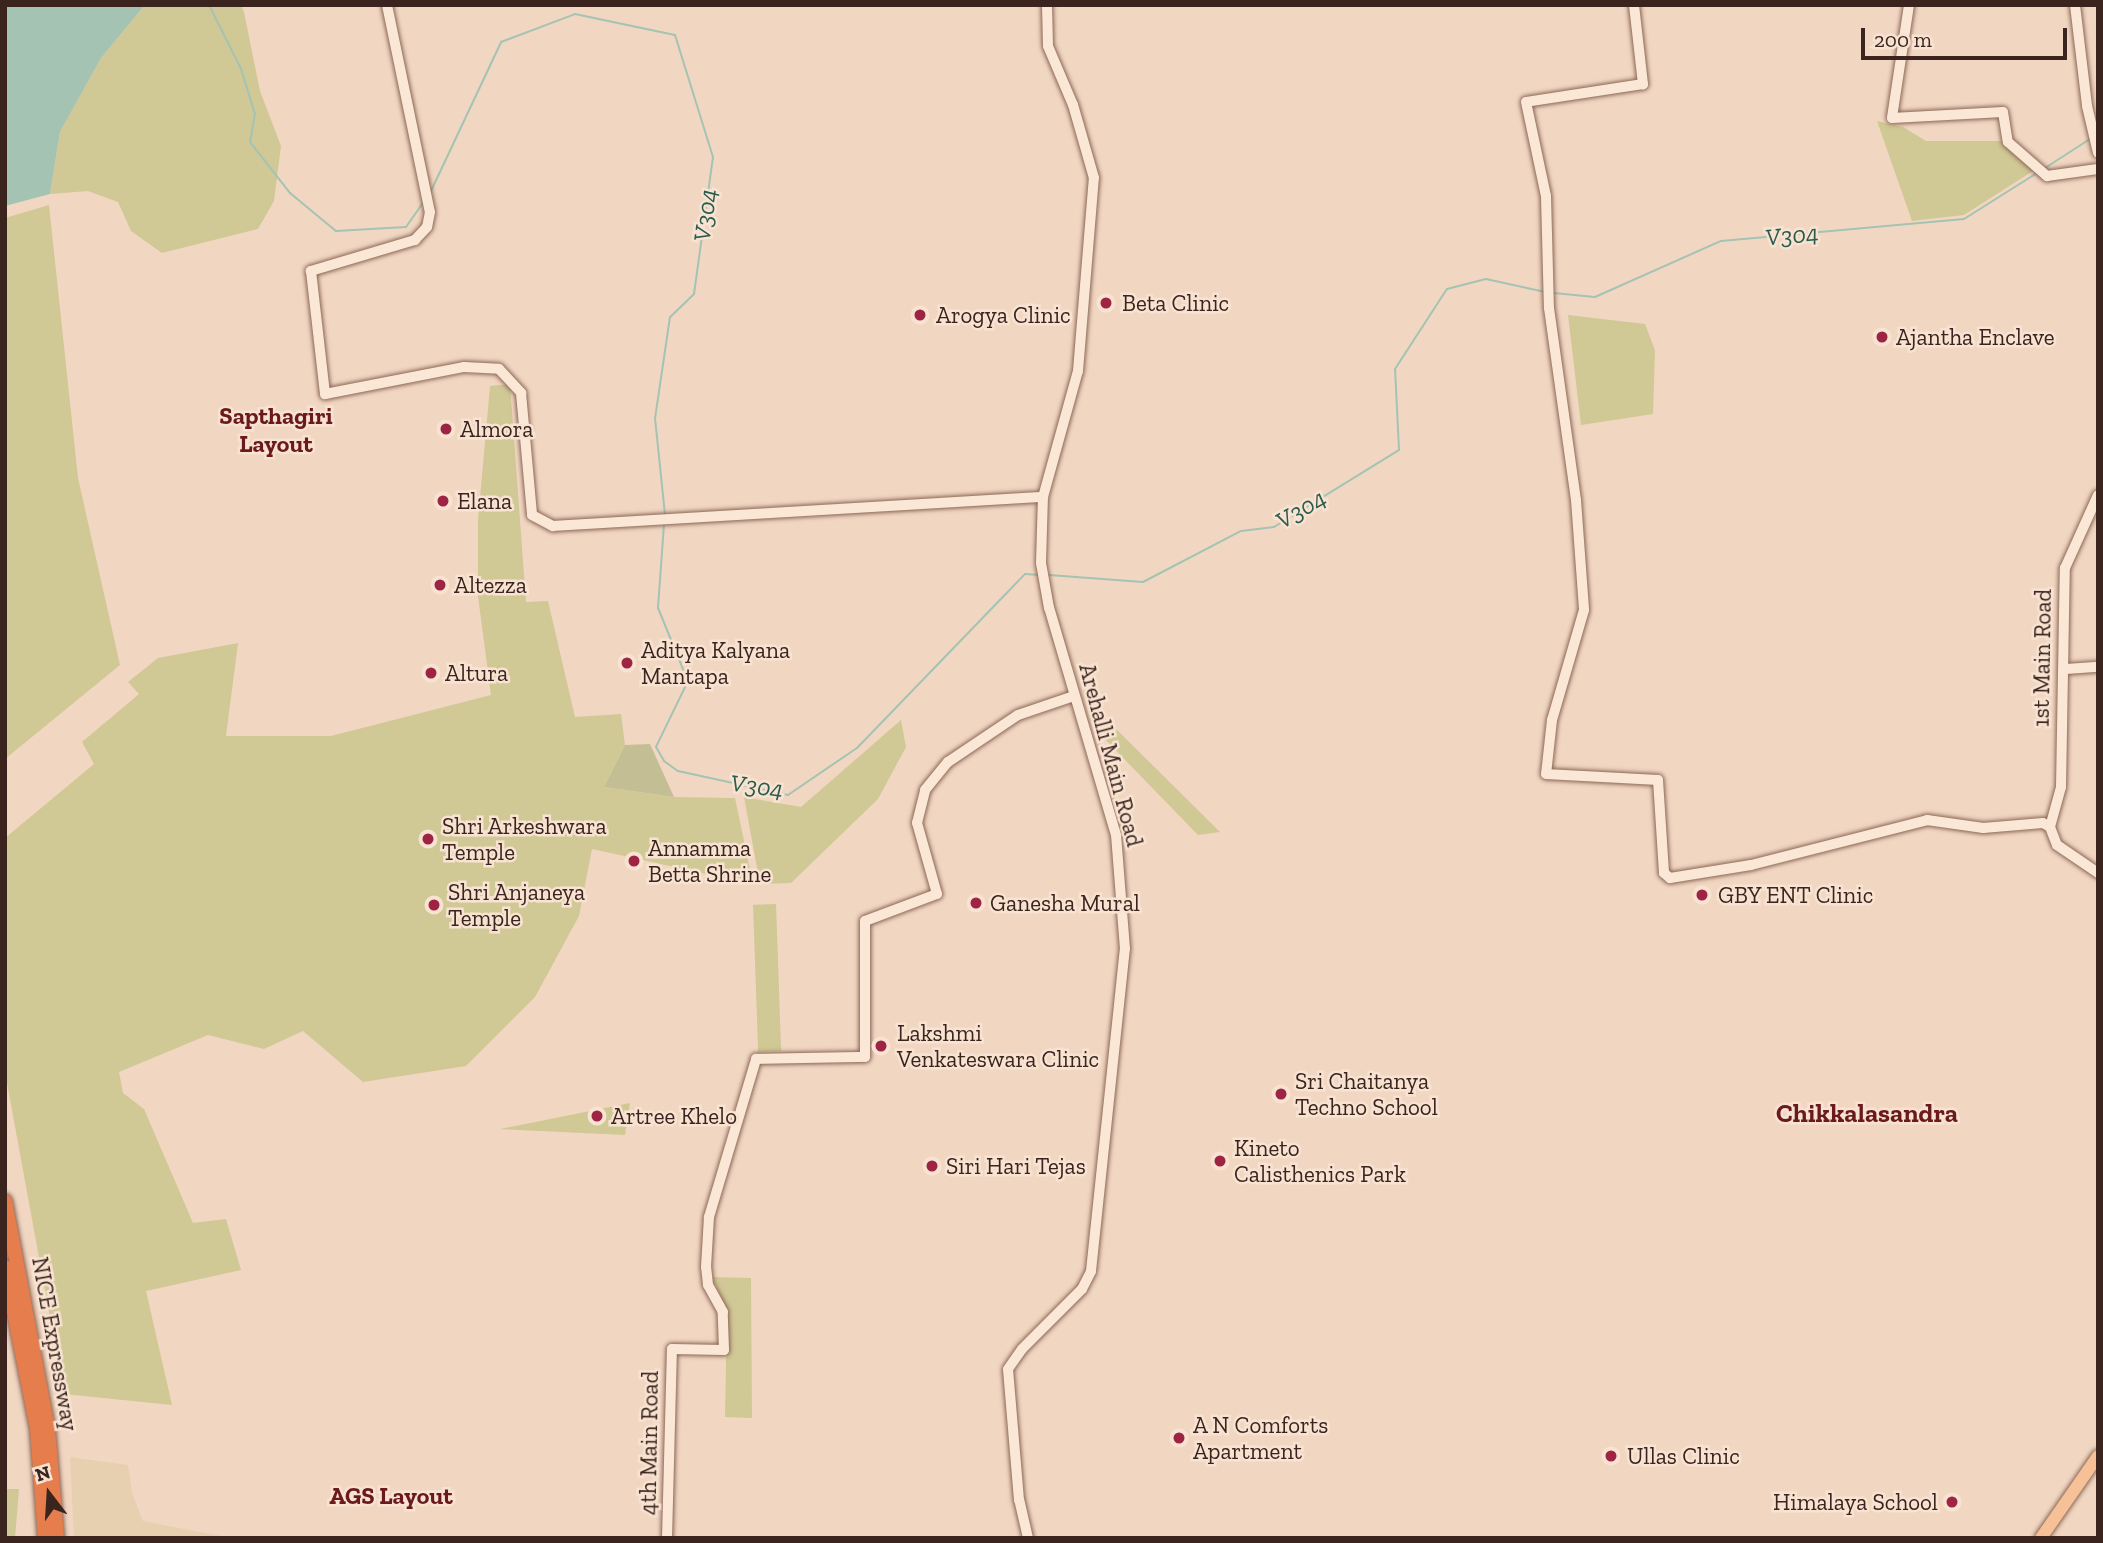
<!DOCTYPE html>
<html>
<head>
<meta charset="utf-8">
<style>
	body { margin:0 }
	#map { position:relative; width:2103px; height:1543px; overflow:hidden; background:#f1d7c2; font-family:"Zilla Slab",serif }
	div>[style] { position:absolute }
	.farmland>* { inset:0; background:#e7d0af }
	.green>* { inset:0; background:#d0c895; transform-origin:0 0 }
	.cemetery>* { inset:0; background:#c4be95 }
	.water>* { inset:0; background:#a5c3b2 }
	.stream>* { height:2px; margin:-1px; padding:0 1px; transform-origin:1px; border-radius:1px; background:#a5c3b2 }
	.roads { filter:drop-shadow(0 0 2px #8c6758) drop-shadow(0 0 2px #8c6758) }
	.minor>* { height:10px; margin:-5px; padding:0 5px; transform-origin:5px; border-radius:5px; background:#fbe7d6 }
	.major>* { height:12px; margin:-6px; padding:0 6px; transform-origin:6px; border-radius:6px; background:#f6c197 }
	.highway>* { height:14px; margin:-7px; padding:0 7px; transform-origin:7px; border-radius:7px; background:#e57d4d }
	.dots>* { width:19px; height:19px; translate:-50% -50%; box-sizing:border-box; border:4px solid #f8e3d2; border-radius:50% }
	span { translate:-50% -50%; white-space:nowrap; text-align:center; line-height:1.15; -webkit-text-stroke:5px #f8e3d2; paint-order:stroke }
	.poi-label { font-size:23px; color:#3b241d }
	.left { translate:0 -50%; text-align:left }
	.right { translate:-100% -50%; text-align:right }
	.street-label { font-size:23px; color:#3b241d }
	.water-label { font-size:24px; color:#2b5b4c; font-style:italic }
	.neighbourhood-label { font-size:24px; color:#6a1a1d; font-weight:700 }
	.quarter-label { font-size:26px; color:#6a1a1d; font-weight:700 }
	.frame { position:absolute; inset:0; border:7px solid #3b241d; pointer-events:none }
	.north { position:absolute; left:14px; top:1459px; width:70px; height:70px; -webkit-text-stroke:5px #f8e3d2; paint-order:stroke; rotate:343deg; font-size:19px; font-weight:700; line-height:28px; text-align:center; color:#3b241d }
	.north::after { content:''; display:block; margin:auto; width:24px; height:32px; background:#3b241d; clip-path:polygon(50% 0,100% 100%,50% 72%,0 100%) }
	.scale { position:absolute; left:1861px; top:28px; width:206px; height:32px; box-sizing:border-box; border:4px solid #3b241d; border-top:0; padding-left:9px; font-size:21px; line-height:24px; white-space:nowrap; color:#3b241d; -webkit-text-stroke:5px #f8e3d2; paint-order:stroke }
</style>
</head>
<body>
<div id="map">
	<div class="farmland">
		<i style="clip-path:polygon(70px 1457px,128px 1465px,132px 1493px,143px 1521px,231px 1538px,74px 1538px)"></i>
	</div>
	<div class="green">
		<i style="clip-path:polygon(145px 5px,241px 5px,244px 12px,260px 91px,281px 146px,274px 201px,258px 229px,162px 253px,131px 231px,118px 202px,88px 191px,50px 194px,60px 132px,101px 58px)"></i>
		<i style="clip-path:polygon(1877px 121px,1903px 127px,1926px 141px,2004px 141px,2033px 171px,1964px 215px,1912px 221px)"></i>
		<i style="clip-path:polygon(49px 205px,78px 478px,120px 665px,5px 759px,5px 218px)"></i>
		<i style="clip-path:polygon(1568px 315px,1645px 324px,1655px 350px,1653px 414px,1581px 425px)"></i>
		<i style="clip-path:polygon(510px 384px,526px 602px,548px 601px,575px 717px,621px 714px,625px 745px,604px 787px,674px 797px,735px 798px,753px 884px,592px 849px,579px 916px,535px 997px,466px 1066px,363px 1082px,303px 1031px,264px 1049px,208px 1035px,119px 1072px,123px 1093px,144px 1109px,193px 1223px,226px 1219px,241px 1270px,146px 1291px,172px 1405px,64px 1394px,5px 1072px,5px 838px,94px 764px,82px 742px,139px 694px,128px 682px,158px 658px,238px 643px,226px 736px,331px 736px,491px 695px,478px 596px,478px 520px,490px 386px)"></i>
		<i style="clip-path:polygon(1091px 711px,1102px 715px,1220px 832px,1198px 835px,1096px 730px)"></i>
		<i style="clip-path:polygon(901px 720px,906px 747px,878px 799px,791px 883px,760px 884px,744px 797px,801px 807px)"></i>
		<i style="left:776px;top:904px;width:147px;height:23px;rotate:88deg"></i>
		<i style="clip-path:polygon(630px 1103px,625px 1135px,500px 1129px)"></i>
		<i style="clip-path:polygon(712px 1277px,751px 1278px,752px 1418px,725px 1417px,727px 1311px)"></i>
		<i style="clip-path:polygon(5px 1489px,19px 1489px,15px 1538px,5px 1538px)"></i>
	</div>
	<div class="cemetery">
		<i style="clip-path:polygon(650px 744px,674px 797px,604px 787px,625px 745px)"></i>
	</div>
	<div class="water">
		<i style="clip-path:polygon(5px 5px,145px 5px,101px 58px,60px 132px,50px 194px,5px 206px)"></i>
	</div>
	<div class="stream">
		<i style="left:209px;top:5px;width:72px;rotate:63.4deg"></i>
		<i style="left:241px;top:69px;width:47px;rotate:72.7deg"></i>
		<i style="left:255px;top:114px;width:28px;rotate:100deg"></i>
		<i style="left:250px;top:142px;width:65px;rotate:51.9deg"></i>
		<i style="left:290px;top:193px;width:60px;rotate:39.6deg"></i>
		<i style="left:336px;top:231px;width:70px;rotate:-3.3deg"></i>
		<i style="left:406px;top:227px;width:32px;rotate:-55deg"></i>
		<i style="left:2045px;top:168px;width:54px;rotate:-32.8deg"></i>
		<i style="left:431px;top:191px;width:165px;rotate:-64.8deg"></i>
		<i style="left:501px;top:42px;width:79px;rotate:-20.7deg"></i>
		<i style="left:575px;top:14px;width:102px;rotate:11.9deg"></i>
		<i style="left:675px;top:35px;width:128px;rotate:72.7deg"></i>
		<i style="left:713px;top:157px;width:138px;rotate:97.9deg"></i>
		<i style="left:694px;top:294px;width:33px;rotate:136deg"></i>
		<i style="left:670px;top:317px;width:102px;rotate:98.4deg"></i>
		<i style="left:655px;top:418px;width:98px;rotate:84.1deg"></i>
		<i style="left:1554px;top:293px;width:41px;rotate:5.6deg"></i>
		<i style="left:1595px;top:297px;width:138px;rotate:-24deg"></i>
		<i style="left:1721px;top:241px;width:244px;rotate:-5.2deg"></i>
		<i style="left:1964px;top:219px;width:86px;rotate:-32.2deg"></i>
		<i style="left:664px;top:524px;width:84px;rotate:94.1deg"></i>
		<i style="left:658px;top:608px;width:79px;rotate:67.7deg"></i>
		<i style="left:688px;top:681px;width:73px;rotate:115.9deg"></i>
		<i style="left:656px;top:747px;width:16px;rotate:60deg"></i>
		<i style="left:664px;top:761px;width:17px;rotate:36deg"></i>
		<i style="left:678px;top:771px;width:113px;rotate:12.3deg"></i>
		<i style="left:788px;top:795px;width:83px;rotate:-34.3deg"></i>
		<i style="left:857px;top:748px;width:242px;rotate:-46deg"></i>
		<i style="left:1025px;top:574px;width:15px;rotate:4deg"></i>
		<i style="left:1049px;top:575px;width:94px;rotate:4.3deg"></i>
		<i style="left:1143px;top:582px;width:110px;rotate:-27.5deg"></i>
		<i style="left:1241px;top:531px;width:33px;rotate:-7deg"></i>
		<i style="left:1274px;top:527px;width:147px;rotate:-31.6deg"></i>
		<i style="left:1399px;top:450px;width:81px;rotate:-92.8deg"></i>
		<i style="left:1395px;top:369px;width:95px;rotate:-57deg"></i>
		<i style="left:1447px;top:289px;width:40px;rotate:-14.4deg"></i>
		<i style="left:1486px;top:279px;width:60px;rotate:12.4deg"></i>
	</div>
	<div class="roads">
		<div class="minor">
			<i style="left:387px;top:5px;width:211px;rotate:78.3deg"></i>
			<i style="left:430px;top:212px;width:15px;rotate:101deg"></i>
			<i style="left:427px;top:227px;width:18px;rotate:133deg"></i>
			<i style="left:415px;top:240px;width:109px;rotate:163.4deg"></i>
			<i style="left:311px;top:271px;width:124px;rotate:83.5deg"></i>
			<i style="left:325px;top:394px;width:142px;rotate:-11deg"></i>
			<i style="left:464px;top:367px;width:35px;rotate:3deg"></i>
			<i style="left:499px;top:369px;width:33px;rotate:47deg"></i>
			<i style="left:521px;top:393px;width:122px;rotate:84.8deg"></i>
			<i style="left:532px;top:515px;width:24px;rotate:28deg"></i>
			<i style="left:553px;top:526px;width:491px;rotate:-3.4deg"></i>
			<i style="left:1634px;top:5px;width:80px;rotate:83.5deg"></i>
			<i style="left:1643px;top:84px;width:118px;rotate:171.3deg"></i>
			<i style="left:1526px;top:102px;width:96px;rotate:78deg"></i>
			<i style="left:1546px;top:196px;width:112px;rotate:88.5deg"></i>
			<i style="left:1549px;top:308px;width:194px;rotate:82deg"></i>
			<i style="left:1576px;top:500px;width:110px;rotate:85.8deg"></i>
			<i style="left:1584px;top:610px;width:115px;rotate:106.2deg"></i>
			<i style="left:1552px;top:720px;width:54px;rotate:96.3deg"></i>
			<i style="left:1546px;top:774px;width:112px;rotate:3.1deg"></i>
			<i style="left:1658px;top:780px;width:93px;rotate:86.3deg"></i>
			<i style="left:1664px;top:873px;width:8px;rotate:40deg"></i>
			<i style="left:1670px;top:878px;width:82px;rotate:-9.1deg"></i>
			<i style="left:1751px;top:865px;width:182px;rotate:-14.3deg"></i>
			<i style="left:1927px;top:820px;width:57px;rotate:8.1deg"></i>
			<i style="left:1983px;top:828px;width:60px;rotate:-4.8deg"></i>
			<i style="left:2043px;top:823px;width:8px;rotate:30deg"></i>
			<i style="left:2050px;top:827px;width:19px;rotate:69deg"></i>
			<i style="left:2057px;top:845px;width:50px;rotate:34.3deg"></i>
			<i style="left:1909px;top:5px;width:114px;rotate:98.6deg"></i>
			<i style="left:1892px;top:118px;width:111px;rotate:-3.1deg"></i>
			<i style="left:2003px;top:112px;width:30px;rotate:81deg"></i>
			<i style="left:2008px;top:142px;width:52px;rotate:41.1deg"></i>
			<i style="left:2047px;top:176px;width:51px;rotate:-7.8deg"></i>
			<i style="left:2075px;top:5px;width:102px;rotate:83.2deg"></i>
			<i style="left:2087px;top:106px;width:48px;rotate:76.8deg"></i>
			<i style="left:2066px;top:669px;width:32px;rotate:-4deg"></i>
			<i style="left:2050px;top:827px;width:41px;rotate:-74.6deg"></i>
			<i style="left:2061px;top:787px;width:219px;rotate:-89deg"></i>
			<i style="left:2065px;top:568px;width:80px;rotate:-65.7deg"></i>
			<i style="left:667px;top:1538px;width:189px;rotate:-88.5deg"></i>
			<i style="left:672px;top:1349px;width:52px;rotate:1.1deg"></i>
			<i style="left:724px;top:1350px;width:38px;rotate:-92deg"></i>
			<i style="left:723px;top:1312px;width:31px;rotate:-119deg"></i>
			<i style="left:708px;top:1285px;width:18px;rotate:-96deg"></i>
			<i style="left:706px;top:1267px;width:50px;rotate:-86.6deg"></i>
			<i style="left:709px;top:1217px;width:165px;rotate:-73.4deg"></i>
			<i style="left:756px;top:1059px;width:109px;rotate:-1.1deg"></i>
			<i style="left:865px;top:1057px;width:136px;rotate:-90deg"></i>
			<i style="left:865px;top:921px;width:77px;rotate:-20.6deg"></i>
			<i style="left:937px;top:894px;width:74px;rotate:-105.7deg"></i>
			<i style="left:917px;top:823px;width:34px;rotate:-76deg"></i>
			<i style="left:925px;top:790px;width:36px;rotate:-51deg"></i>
			<i style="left:948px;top:762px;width:84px;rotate:-33.9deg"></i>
			<i style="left:1018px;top:715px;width:59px;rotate:-18.7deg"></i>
			<i style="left:1028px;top:1538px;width:39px;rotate:-103deg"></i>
			<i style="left:1019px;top:1500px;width:131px;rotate:-94.8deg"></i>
			<i style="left:1008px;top:1369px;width:24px;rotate:-55deg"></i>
			<i style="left:1022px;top:1349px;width:85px;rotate:-45deg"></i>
			<i style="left:1082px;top:1289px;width:20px;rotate:-63deg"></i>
			<i style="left:1091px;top:1271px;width:324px;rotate:-84deg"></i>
			<i style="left:1125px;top:949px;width:114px;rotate:-94.5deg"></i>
			<i style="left:1116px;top:835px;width:237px;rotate:-106.4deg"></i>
			<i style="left:1049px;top:608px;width:46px;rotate:-100.1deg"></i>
			<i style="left:1041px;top:563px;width:66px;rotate:-88.3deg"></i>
			<i style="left:1043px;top:497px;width:131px;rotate:-74.5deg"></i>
			<i style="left:1078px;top:371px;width:194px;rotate:-85.3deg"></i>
			<i style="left:1094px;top:178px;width:76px;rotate:-106deg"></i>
			<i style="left:1073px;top:105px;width:64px;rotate:-113deg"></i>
			<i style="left:1048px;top:46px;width:41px;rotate:-91.4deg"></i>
		</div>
		<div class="major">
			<i style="left:2041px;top:1538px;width:100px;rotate:-55.2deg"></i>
		</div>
		<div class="highway">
			<i style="left:5px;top:1201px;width:231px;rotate:79.3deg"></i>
			<i style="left:48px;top:1428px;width:110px;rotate:85.3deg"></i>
			<i style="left:5px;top:1267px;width:165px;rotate:78.8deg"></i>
			<i style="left:37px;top:1429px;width:109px;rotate:85.8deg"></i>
		</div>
	</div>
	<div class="dots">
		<i style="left:1106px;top:303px;background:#9e2443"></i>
		<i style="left:920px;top:315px;background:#9e2443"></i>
		<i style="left:1882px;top:337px;background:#9e2443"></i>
		<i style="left:446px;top:429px;background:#9e2443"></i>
		<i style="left:443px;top:501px;background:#9e2443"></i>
		<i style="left:440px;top:585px;background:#9e2443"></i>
		<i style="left:627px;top:663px;background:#9e2443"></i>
		<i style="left:431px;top:673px;background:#9e2443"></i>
		<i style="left:428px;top:839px;background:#9e2443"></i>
		<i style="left:634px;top:861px;background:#9e2443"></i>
		<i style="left:1702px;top:895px;background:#9e2443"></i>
		<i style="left:976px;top:903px;background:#9e2443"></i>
		<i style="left:434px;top:905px;background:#9e2443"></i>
		<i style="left:881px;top:1046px;background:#9e2443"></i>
		<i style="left:1281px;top:1094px;background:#9e2443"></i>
		<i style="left:597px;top:1116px;background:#9e2443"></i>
		<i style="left:1220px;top:1161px;background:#9e2443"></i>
		<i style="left:932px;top:1166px;background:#9e2443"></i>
		<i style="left:1179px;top:1438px;background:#9e2443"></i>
		<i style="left:1611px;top:1456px;background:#9e2443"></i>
		<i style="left:1952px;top:1502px;background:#9e2443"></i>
	</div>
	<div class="poi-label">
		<span class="left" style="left:1122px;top:303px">Beta Clinic</span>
		<span class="left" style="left:936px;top:315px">Arogya Clinic</span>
		<span class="left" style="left:1896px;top:337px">Ajantha Enclave</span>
		<span class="left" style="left:460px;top:429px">Almora</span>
		<span class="left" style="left:457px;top:501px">Elana</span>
		<span class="left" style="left:454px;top:585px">Altezza</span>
		<span class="left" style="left:641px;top:663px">Aditya Kalyana<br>Mantapa</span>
		<span class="left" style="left:445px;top:673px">Altura</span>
		<span class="left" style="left:442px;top:839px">Shri Arkeshwara<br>Temple</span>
		<span class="left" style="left:648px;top:861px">Annamma<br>Betta Shrine</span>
		<span class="left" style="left:448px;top:905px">Shri Anjaneya<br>Temple</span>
		<span class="left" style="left:1718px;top:895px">GBY ENT Clinic</span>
		<span class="left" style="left:990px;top:903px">Ganesha Mural</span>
		<span class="left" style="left:897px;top:1046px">Lakshmi<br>Venkateswara Clinic</span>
		<span class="left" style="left:1295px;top:1094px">Sri Chaitanya<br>Techno School</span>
		<span class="left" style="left:611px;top:1116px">Artree Khelo</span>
		<span class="left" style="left:1234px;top:1161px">Kineto<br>Calisthenics Park</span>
		<span class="left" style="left:946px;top:1166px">Siri Hari Tejas</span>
		<span class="left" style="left:1193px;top:1438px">A N Comforts<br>Apartment</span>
		<span class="left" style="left:1627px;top:1456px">Ullas Clinic</span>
		<span class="right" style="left:1938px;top:1502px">Himalaya School</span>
	</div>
	<div class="street-label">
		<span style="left:2042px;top:658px;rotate:-89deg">1st Main Road</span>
		<span style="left:1111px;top:755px;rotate:75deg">Arehalli Main Road</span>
		<span style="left:55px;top:1344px;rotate:80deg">NICE Expressway</span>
		<span style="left:649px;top:1443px;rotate:-89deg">4th Main Road</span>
	</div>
	<div class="water-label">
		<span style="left:705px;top:215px;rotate:-82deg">V304</span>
		<span style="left:1792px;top:235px;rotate:-5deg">V304</span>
		<span style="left:1301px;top:509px;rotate:-30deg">V304</span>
		<span style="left:757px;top:786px;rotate:8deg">V304</span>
	</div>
	<div class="neighbourhood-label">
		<span style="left:276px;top:430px">Sapthagiri<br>Layout</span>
		<span style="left:391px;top:1496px">AGS Layout</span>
	</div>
	<div class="quarter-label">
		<span style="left:1867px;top:1114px">Chikkalasandra</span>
	</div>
	<div class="frame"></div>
	<div class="north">N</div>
	<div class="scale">200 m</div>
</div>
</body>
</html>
